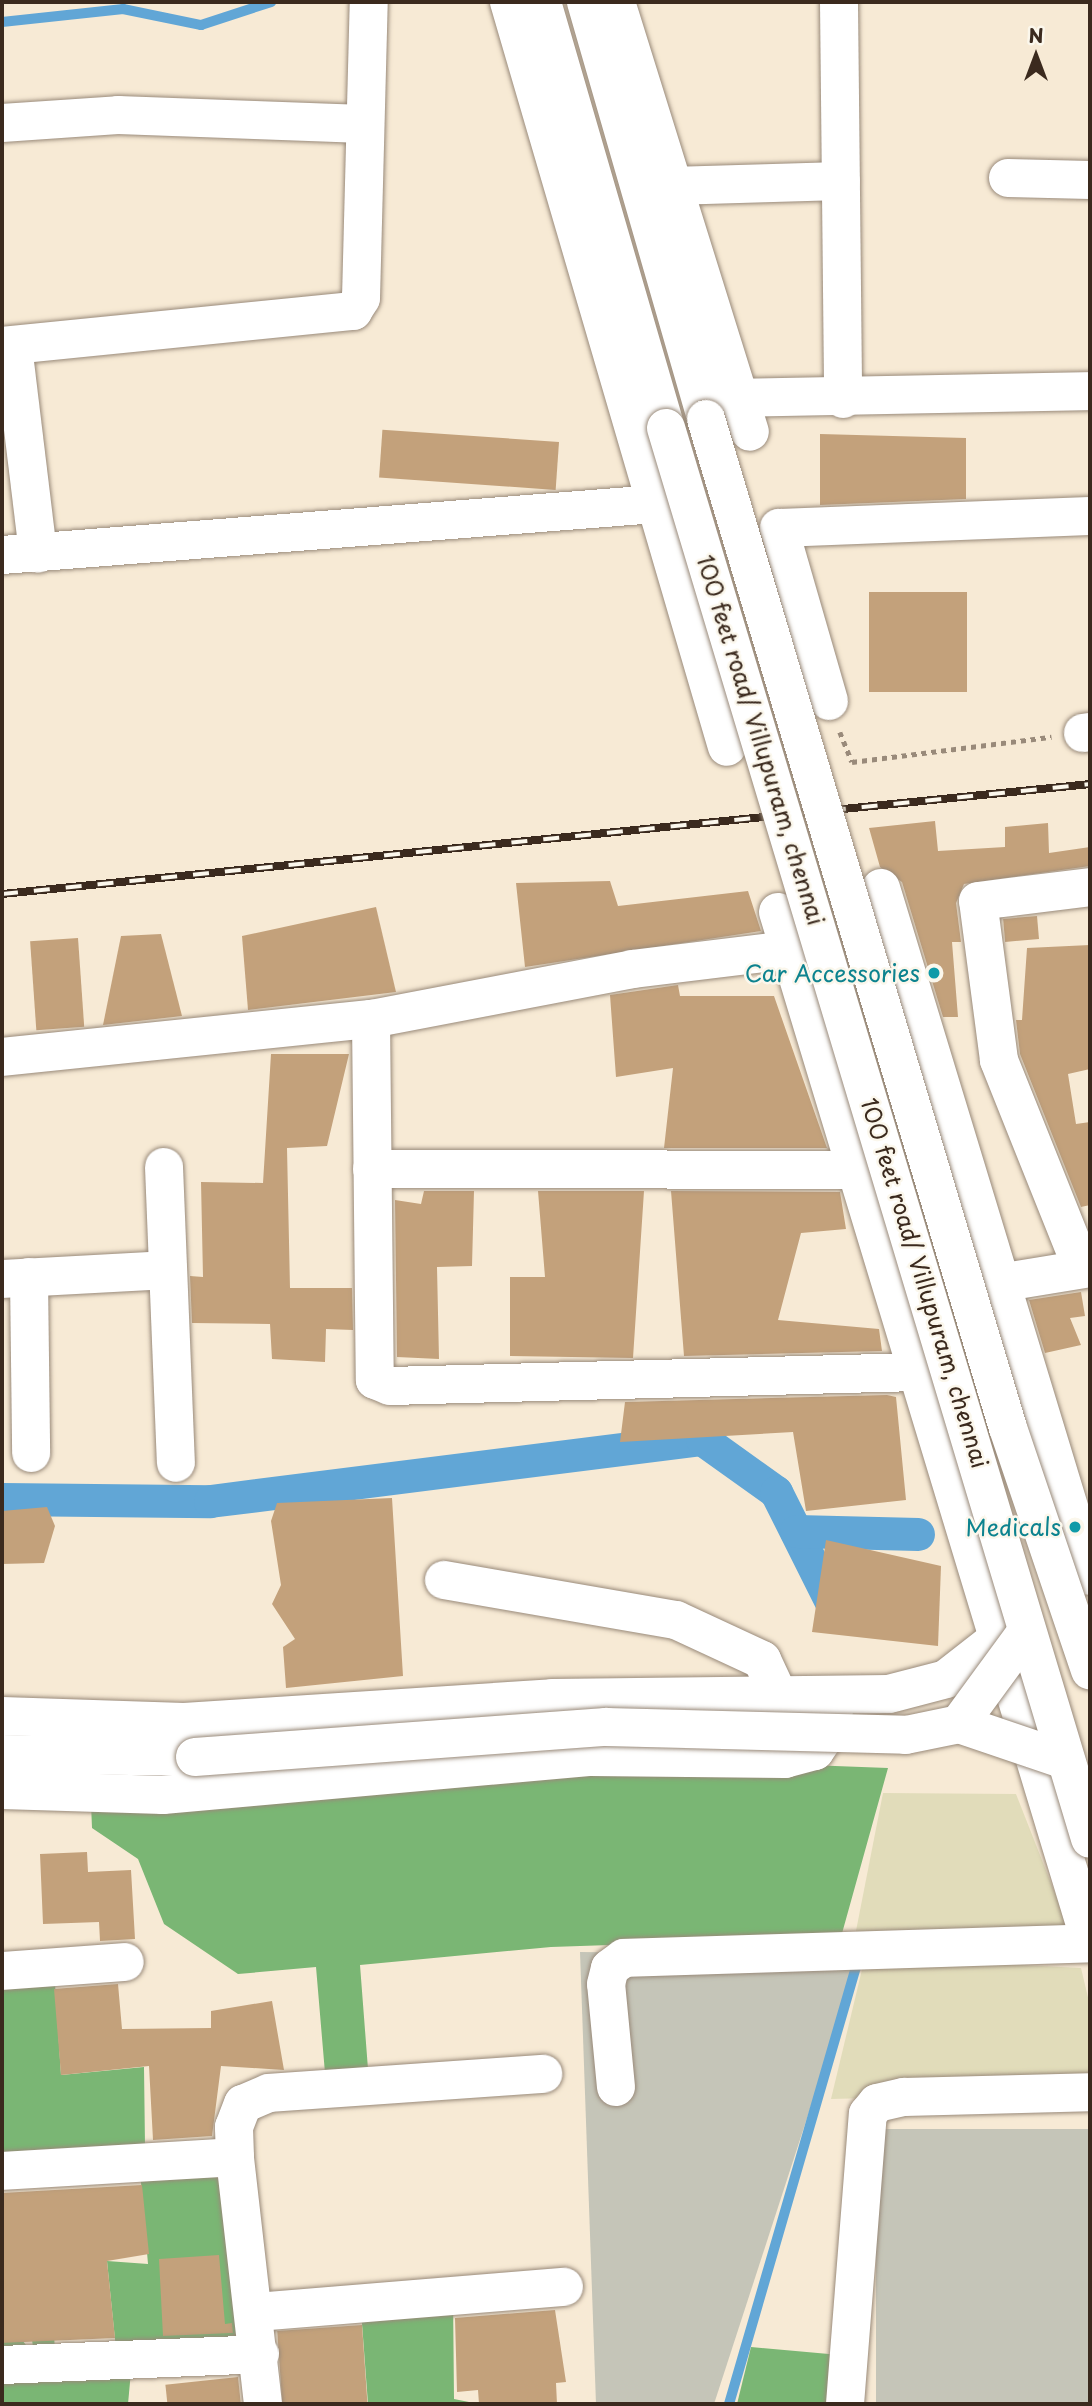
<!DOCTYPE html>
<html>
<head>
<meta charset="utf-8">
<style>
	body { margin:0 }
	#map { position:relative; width:1092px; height:2406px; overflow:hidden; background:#f7ead5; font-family:"Playpen Sans",sans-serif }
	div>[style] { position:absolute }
	.built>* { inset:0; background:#e1dcba }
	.industrial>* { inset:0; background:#c5c5b8; transform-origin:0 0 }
	.forest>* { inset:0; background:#7ab674 }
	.stream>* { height:10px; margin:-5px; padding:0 5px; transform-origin:5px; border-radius:5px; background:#61a6d6 }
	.canal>* { height:33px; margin:-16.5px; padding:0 16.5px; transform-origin:16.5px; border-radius:16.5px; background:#61a6d6 }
	.building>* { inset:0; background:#c3a17b; transform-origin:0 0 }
	.path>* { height:4.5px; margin-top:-2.25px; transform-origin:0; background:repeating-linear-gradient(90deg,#998a7a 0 5px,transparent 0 10px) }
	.roads { filter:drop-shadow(0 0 2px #998a7a) drop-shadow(0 0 2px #998a7a) }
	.minor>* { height:38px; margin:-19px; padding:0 19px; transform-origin:19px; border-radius:19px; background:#fff }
	.highway>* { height:38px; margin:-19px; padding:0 19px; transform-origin:19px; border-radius:19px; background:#fff }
	.rail>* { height:8px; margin-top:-4px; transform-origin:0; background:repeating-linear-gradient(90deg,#fbf7ec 0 16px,#3b2a1e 0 32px); box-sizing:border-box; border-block:2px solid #3b2a1e }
	.bridges { filter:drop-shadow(0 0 2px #998a7a) drop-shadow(0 0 2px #998a7a) }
	.highway-bridge>* { height:38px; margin:-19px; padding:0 19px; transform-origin:19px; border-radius:19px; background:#fff }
	.dots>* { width:19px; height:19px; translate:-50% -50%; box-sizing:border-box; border:4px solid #fbf7ec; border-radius:50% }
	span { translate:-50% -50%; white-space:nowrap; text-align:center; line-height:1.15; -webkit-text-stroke:5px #fbf7ec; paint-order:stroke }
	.street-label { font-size:23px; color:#3b2a1e }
	.culture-label { font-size:23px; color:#0d838f }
	.right { translate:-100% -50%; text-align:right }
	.frame { position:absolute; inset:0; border:4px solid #3b2a1e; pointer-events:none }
	.north { position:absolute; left:1001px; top:21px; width:70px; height:70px; -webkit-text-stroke:5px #fbf7ec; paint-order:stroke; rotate:0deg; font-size:19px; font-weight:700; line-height:28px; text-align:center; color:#3b2a1e }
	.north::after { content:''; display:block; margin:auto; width:24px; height:32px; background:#3b2a1e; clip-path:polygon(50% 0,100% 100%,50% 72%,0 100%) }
</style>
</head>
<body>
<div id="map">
	<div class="built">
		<i style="clip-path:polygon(883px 1793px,1016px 1794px,1071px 1934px,855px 1936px)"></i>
		<i style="clip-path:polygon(865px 1957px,1081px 1968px,1090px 2006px,1090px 2092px,831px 2099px)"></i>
	</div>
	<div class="industrial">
		<i style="clip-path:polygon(580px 1952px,860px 1955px,714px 2404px,596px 2404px)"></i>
		<i style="left:876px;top:2129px;width:214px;height:275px"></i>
	</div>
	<div class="forest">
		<i style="clip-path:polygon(591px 1757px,888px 1768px,841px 1937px,551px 1947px,360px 1965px,368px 2069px,325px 2073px,316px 1967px,238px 1974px,164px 1924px,138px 1859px,92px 1828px,91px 1803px)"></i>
		<i style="clip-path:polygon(54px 1968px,61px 2075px,144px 2067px,145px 2146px,2px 2171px,2px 1971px)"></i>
		<i style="clip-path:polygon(236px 2162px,254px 2354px,2px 2363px,2px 2315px,34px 2355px,23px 2270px,50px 2268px,55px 2351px,116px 2349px,107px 2261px,148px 2264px,140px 2171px)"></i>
		<i style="clip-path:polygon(453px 2296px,454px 2399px,479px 2404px,368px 2404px,361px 2310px)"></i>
		<i style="clip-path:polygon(751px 2347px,840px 2355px,838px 2404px,737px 2404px)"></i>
		<i style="clip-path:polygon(131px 2371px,128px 2404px,2px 2404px,2px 2380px)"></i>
	</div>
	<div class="stream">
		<i style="left:2px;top:22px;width:122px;rotate:-6.1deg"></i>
		<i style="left:123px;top:9px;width:80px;rotate:11.6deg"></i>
		<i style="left:201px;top:25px;width:74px;rotate:-18.2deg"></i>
		<i style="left:729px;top:2404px;width:466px;rotate:-73.8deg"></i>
	</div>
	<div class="canal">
		<i style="left:2px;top:1499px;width:208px;rotate:0.6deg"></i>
		<i style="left:210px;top:1501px;width:496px;rotate:-7.2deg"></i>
		<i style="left:702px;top:1439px;width:91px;rotate:35.6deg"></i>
		<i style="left:776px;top:1492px;width:132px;rotate:63.4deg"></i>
		<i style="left:796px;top:1531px;width:122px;rotate:1.4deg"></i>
	</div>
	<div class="building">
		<i style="clip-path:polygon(820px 434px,966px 438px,966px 499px,820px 505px)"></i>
		<i style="left:559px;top:442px;width:48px;height:177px;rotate:94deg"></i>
		<i style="left:869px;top:592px;width:98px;height:100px"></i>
		<i style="clip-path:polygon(935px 821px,938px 851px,1005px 847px,1005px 827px,1048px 823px,1049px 853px,1090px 847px,1090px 866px,964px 884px,956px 903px,961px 942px,952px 942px,958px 1017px,943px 1017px,902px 882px,880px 867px,869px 828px)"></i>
		<i style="clip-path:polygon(610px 881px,618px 906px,748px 891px,761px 931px,525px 967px,516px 883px)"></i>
		<i style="clip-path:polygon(376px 907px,396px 992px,248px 1010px,242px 936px)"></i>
		<i style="left:1037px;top:916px;width:23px;height:34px;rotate:85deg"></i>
		<i style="clip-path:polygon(161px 934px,182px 1016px,103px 1025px,121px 936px)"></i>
		<i style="left:78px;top:938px;width:89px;height:48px;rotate:86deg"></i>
		<i style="clip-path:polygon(1090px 945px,1090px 1069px,1068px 1074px,1076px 1124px,1090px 1122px,1090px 1205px,1081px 1207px,1020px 1054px,1016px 1020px,1022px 1020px,1027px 948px)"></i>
		<i style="clip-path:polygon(678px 985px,680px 996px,774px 996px,827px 1148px,664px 1148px,673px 1068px,616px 1077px,610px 995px)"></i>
		<i style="clip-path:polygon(271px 1054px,349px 1054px,327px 1146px,287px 1148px,290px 1288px,352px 1288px,353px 1330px,326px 1329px,325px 1362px,272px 1359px,270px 1324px,192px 1323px,190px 1276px,203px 1277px,201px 1182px,263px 1183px)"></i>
		<i style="clip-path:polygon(424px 1191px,474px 1191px,472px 1266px,437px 1267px,439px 1359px,397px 1357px,395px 1200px,421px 1204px)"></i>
		<i style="clip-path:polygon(538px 1191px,644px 1191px,633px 1358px,510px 1356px,510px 1277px,545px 1277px)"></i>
		<i style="clip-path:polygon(671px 1191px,840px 1192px,846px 1229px,801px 1233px,778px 1320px,879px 1329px,882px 1351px,684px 1356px)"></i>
		<i style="clip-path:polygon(1081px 1292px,1085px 1316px,1070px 1318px,1081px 1345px,1045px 1353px,1029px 1300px)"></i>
		<i style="clip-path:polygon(887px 1395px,896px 1397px,906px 1500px,806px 1511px,793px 1432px,620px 1442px,625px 1402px)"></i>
		<i style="clip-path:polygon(392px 1498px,403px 1676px,286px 1688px,283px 1647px,295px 1639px,272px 1604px,281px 1585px,271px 1521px,277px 1503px)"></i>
		<i style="clip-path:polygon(47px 1507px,55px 1526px,44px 1563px,2px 1564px,2px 1511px)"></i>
		<i style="clip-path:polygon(826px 1540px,941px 1566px,938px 1646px,812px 1632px)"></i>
		<i style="clip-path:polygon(87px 1852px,88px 1872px,131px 1870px,135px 1939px,100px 1941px,99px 1922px,43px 1924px,40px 1854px)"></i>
		<i style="clip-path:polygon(118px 1984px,122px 2029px,211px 2028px,211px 2011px,272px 2001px,284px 2070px,221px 2066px,212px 2136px,153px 2140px,149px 2066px,61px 2075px,54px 1989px)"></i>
		<i style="clip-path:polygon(142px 2185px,149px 2254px,107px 2261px,115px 2338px,2px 2343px,2px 2193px)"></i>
		<i style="clip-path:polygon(219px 2255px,225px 2324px,232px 2323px,233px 2333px,163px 2336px,159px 2259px)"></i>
		<i style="clip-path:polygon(555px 2310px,566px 2382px,556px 2383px,557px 2404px,479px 2404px,478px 2390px,457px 2392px,455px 2318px)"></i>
		<i style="left:362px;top:2325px;width:79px;height:85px;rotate:86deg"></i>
		<i style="left:238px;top:2377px;width:27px;height:73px;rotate:84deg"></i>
	</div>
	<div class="path">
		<i style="left:840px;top:732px;width:32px;rotate:68deg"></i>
		<i style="left:852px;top:762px;width:201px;rotate:-7.2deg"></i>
	</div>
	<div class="roads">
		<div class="minor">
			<i style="left:509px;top:2px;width:776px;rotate:73.69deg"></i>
			<i style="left:616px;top:2px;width:450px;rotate:72.7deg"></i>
			<i style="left:839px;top:2px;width:397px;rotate:89.4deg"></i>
			<i style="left:2px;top:123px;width:116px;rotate:-3.9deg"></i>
			<i style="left:118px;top:115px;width:246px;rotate:2.1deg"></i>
			<i style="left:1008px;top:178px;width:82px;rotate:1.4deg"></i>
			<i style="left:671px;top:186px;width:170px;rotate:-1.7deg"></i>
			<i style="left:2px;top:346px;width:353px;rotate:-5.7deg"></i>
			<i style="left:353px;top:311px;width:15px;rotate:-58deg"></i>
			<i style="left:361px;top:298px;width:296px;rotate:-88.5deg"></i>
			<i style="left:13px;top:346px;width:209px;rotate:83.1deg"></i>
			<i style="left:736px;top:398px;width:354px;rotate:-1.1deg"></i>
			<i style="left:2px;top:555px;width:656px;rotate:-4.46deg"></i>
			<i style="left:829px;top:701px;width:180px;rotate:-106.1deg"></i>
			<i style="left:779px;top:528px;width:311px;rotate:-2.2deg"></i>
			<i style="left:1083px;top:733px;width:7px;rotate:-8deg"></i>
			<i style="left:881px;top:888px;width:719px;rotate:73.1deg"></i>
			<i style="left:778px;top:912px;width:1075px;rotate:73.13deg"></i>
			<i style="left:371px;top:1019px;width:361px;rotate:89.4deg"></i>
			<i style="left:375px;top:1380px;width:16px;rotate:22deg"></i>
			<i style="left:390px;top:1386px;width:529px;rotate:-1.52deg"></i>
			<i style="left:2px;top:1057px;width:371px;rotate:-5.9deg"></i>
			<i style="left:371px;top:1019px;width:266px;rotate:-10.8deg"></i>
			<i style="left:632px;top:969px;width:158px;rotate:-6.9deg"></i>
			<i style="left:164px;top:1167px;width:296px;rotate:87.7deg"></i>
			<i style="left:372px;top:1169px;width:486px;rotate:0.1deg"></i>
			<i style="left:1082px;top:1268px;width:224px;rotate:-111.8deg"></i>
			<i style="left:999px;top:1060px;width:160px;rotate:-97.5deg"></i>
			<i style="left:978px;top:901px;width:113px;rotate:-7.1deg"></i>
			<i style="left:29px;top:1277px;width:176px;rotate:89.3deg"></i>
			<i style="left:2px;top:1279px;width:166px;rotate:-3.1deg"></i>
			<i style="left:975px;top:1287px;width:117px;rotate:-9.4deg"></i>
			<i style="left:444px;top:1580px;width:235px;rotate:9.8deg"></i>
			<i style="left:676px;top:1620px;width:95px;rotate:24.9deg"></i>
			<i style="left:762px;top:1660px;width:40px;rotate:65deg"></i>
			<i style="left:2px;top:1716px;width:182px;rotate:1.9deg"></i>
			<i style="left:184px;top:1722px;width:369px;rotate:-3.7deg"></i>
			<i style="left:552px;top:1698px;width:337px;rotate:-0.7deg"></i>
			<i style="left:889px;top:1694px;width:59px;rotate:-14.7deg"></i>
			<i style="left:946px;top:1679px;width:65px;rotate:-38.1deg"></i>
			<i style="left:2px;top:1790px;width:161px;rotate:1.8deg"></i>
			<i style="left:163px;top:1795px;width:430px;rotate:-5.1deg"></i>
			<i style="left:591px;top:1757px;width:194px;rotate:0.6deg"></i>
			<i style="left:785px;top:1759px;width:31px;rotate:-15deg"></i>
			<i style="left:815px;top:1751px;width:30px;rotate:-56deg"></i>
			<i style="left:832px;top:1726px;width:17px;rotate:-83deg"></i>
			<i style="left:2px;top:1971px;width:123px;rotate:-4.2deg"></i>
			<i style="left:616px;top:2087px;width:103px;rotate:-95.5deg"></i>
			<i style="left:606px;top:1984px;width:16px;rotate:-76deg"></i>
			<i style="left:610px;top:1968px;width:17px;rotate:-36deg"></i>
			<i style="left:624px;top:1958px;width:466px;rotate:-1.8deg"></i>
			<i style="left:2px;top:2171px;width:233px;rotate:-3.4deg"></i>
			<i style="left:257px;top:2312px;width:308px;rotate:-4.7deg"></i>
			<i style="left:2px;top:2365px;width:258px;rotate:-2.4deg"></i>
			<i style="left:263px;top:2404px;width:249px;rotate:-96.5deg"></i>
			<i style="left:235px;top:2157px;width:30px;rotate:-92deg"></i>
			<i style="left:234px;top:2127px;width:25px;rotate:-69deg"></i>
			<i style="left:243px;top:2104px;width:28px;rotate:-23deg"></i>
			<i style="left:269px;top:2093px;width:275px;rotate:-4deg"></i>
			<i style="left:845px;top:2404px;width:291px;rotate:-85.5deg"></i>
			<i style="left:868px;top:2114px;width:14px;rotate:-51deg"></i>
			<i style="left:877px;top:2103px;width:28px;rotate:-13deg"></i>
			<i style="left:904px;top:2097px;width:186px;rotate:-1.5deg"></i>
		</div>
		<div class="highway">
			<i style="left:542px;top:2px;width:444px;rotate:73.8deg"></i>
			<i style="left:586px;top:2px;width:434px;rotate:73.9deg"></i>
			<i style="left:2px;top:1754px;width:193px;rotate:0.9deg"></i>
		</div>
	</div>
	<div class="rail">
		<i style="left:2px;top:894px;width:1094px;rotate:-5.77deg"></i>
	</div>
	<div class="bridges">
		<div class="highway-bridge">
			<i style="left:706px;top:419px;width:1053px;rotate:73.34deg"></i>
			<i style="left:1008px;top:1428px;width:256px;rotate:71.3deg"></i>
			<i style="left:666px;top:428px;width:1473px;rotate:73.27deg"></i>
			<i style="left:959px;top:1724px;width:115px;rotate:-53.8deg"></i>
			<i style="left:195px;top:1757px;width:412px;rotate:-4.2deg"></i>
			<i style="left:606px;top:1727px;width:300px;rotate:1.5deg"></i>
			<i style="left:906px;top:1735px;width:54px;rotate:-11.7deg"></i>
			<i style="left:959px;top:1724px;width:112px;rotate:18.8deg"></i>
		</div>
	</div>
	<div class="dots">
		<i style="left:934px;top:973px;background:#0f9aa8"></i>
		<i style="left:1075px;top:1527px;background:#0f9aa8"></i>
	</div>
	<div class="street-label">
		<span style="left:761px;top:740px;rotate:73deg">100 feet road/ Villupuram, chennai</span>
		<span style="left:925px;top:1283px;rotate:73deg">100 feet road/ Villupuram, chennai</span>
	</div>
	<div class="culture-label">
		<span class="right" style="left:920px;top:973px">Car Accessories</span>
		<span class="right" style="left:1061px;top:1527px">Medicals</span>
	</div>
	<div class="frame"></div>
	<div class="north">N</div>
</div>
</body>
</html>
